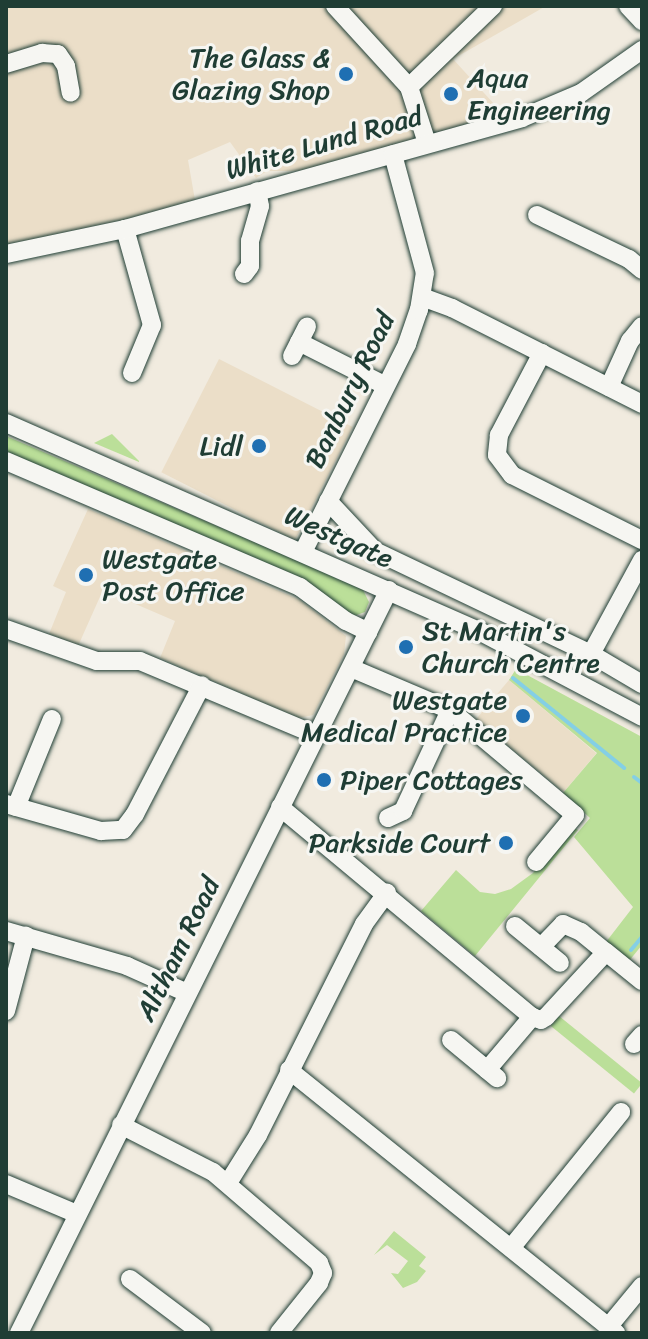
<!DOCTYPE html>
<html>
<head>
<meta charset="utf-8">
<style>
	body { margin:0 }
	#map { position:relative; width:648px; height:1339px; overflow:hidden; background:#f1ebdf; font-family:Sriracha,sans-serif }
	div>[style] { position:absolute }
	.built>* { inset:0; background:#ebdec8; transform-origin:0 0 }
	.green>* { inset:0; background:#bbdf99; transform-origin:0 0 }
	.stream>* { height:4px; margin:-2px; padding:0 2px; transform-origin:2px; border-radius:2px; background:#84cfe5 }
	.roads { filter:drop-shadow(0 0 2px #1f3d34) drop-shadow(0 0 2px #1f3d34) }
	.minor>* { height:18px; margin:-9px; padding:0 9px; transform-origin:9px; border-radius:9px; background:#f6f6f2 }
	.dots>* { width:22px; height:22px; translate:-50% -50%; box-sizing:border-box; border:4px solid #f6f6f2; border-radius:50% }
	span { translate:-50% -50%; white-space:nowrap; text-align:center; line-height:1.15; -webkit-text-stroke:6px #f6f6f2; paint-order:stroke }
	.poi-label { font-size:28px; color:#1f3d34 }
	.right { translate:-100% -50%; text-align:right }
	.left { translate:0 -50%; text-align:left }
	.street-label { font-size:28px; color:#1f3d34 }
	.frame { position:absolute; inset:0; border:8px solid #1f3d34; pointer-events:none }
</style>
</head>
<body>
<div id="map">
	<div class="built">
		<i style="clip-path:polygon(6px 6px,546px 6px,453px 59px,505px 116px,300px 171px,267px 171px,256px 178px,230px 142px,188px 160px,196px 206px,67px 237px,6px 244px)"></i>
		<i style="left:219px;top:359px;width:150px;height:127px;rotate:27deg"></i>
		<i style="clip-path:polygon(88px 509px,300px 600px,346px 636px,344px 654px,313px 715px,298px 718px,160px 658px,175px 621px,103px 590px,78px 646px,49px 634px,66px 592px,53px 586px)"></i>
		<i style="left:509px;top:680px;width:114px;height:51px;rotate:40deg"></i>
	</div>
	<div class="green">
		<i style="clip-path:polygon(112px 434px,139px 461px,139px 462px,94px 443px)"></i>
		<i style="clip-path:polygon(6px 436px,362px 588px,369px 602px,365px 612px,354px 616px,6px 456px)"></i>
		<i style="clip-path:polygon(516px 669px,642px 737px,642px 945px,629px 961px,606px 942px,633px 907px,574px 837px,590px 818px,563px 793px,597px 753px,509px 680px)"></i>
		<i style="clip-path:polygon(572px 826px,578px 830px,475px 956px,421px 911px,456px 870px,480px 892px,495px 894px,511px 889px,533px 873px)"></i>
		<i style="left:559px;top:1016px;width:107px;height:13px;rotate:39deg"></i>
		<i style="clip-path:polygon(394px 1231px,426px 1257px,419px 1266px,426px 1271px,417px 1282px,403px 1288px,391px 1273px,398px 1274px,408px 1261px,387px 1245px,374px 1255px)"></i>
	</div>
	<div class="stream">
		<i style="left:513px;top:678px;width:143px;rotate:39deg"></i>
		<i style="left:634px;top:777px;width:10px;rotate:37deg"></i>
		<i style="left:631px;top:950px;width:17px;rotate:-50deg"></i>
	</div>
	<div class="roads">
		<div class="minor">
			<i style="left:335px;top:6px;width:110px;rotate:47.6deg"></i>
			<i style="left:409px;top:87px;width:59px;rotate:72.2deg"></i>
			<i style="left:628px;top:6px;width:21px;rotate:47deg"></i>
			<i style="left:6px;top:64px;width:38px;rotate:-17deg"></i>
			<i style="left:42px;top:53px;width:16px;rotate:4deg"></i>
			<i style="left:58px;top:54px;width:14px;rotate:56deg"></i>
			<i style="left:66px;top:66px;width:27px;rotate:80deg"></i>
			<i style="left:409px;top:87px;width:117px;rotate:-44deg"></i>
			<i style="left:537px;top:215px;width:102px;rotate:25.6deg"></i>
			<i style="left:629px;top:259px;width:17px;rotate:40deg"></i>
			<i style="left:125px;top:229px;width:100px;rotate:74.3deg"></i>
			<i style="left:152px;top:325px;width:52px;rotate:112.6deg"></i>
			<i style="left:6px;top:254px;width:122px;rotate:-11.9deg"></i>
			<i style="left:125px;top:229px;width:412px;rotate:-15.6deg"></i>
			<i style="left:522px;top:118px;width:64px;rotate:-23deg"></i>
			<i style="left:581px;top:93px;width:75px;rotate:-35.2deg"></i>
			<i style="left:244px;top:274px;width:10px;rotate:-53deg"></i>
			<i style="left:250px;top:266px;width:25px;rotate:-90deg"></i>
			<i style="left:250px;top:241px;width:36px;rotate:-74deg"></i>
			<i style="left:260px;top:206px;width:15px;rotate:-101deg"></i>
			<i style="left:422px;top:297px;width:32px;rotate:20deg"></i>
			<i style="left:452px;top:308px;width:213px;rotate:26.8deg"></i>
			<i style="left:299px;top:342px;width:97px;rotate:26.8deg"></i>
			<i style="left:542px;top:353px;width:93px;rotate:117.7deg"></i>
			<i style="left:499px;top:435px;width:20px;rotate:96deg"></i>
			<i style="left:497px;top:455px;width:25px;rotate:53deg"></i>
			<i style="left:512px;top:475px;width:145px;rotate:26.6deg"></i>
			<i style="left:292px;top:356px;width:33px;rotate:-63deg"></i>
			<i style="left:609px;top:387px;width:51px;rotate:-65.5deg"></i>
			<i style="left:630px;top:341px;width:19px;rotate:-51deg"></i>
			<i style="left:6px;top:423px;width:519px;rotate:23.75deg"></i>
			<i style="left:481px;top:632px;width:182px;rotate:27.8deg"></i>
			<i style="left:6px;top:461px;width:320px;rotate:23.2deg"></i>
			<i style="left:300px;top:587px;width:57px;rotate:36.5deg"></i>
			<i style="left:346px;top:621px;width:25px;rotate:26deg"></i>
			<i style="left:328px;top:501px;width:69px;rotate:46.8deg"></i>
			<i style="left:375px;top:551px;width:239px;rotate:25.5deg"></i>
			<i style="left:591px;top:654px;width:59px;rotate:30.5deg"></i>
			<i style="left:303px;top:552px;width:233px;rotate:-63.4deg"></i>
			<i style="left:407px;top:344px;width:36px;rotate:-71deg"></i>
			<i style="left:419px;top:310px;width:37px;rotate:-81deg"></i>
			<i style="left:425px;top:273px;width:123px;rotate:-105.1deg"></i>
			<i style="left:6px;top:629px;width:96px;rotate:19.4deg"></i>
			<i style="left:97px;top:661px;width:43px"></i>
			<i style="left:140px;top:661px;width:191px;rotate:22.8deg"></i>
			<i style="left:591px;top:654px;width:107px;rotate:-61.5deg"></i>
			<i style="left:351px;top:668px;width:108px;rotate:23deg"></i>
			<i style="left:450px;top:710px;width:163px;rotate:40deg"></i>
			<i style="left:575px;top:815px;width:61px;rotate:129.7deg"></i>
			<i style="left:6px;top:804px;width:99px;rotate:15.9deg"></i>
			<i style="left:101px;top:831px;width:22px;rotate:-3deg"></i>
			<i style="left:123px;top:830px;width:20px;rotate:-53deg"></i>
			<i style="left:135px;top:814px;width:145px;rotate:-62.6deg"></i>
			<i style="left:16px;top:807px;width:95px;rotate:-67.8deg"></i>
			<i style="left:280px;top:807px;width:328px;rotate:39.8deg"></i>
			<i style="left:388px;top:818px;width:17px;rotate:-25deg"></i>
			<i style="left:403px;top:811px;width:111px;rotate:-65deg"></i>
			<i style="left:515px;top:926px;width:58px;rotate:39.4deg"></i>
			<i style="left:6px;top:931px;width:126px;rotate:16.1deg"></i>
			<i style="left:127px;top:966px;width:66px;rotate:24.2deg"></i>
			<i style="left:541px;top:947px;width:32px;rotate:-46deg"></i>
			<i style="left:563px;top:924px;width:20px;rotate:24deg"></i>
			<i style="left:581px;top:932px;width:32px;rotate:39deg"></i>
			<i style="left:6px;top:1011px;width:78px;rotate:-75.1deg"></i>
			<i style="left:532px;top:1017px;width:9px;rotate:18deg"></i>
			<i style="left:541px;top:1020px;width:6px;rotate:-31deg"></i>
			<i style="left:546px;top:1017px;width:88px;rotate:-47.3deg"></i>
			<i style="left:606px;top:952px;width:46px;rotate:38.9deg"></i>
			<i style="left:451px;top:1040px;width:60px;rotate:39.6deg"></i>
			<i style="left:634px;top:1044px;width:12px;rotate:-48deg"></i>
			<i style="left:289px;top:1070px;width:420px;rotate:38.8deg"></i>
			<i style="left:487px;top:1070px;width:70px;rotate:-49.7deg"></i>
			<i style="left:121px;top:1125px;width:103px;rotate:27.1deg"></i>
			<i style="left:213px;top:1172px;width:140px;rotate:40.6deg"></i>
			<i style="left:319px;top:1263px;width:11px;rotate:68deg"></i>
			<i style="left:323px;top:1273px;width:11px;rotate:112deg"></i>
			<i style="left:319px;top:1283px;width:64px;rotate:128.7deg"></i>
			<i style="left:228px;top:1183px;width:57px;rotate:-58deg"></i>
			<i style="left:258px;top:1135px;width:236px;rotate:-63.3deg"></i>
			<i style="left:364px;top:924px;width:39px;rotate:-54deg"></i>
			<i style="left:6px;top:1184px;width:77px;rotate:22.9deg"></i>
			<i style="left:511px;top:1248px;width:175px;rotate:-51deg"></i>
			<i style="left:130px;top:1279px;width:90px;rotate:36.9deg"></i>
			<i style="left:609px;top:1326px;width:52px;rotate:-50.5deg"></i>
			<i style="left:19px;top:1333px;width:830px;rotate:-63.53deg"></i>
		</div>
	</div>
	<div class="dots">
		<i style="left:346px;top:74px;background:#1f6fb2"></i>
		<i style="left:451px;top:94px;background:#1f6fb2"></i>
		<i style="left:259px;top:446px;background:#1f6fb2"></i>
		<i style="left:86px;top:575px;background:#1f6fb2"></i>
		<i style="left:406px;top:647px;background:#1f6fb2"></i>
		<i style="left:523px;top:716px;background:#1f6fb2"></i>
		<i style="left:324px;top:780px;background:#1f6fb2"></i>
		<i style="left:506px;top:843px;background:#1f6fb2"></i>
	</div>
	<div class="poi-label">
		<span class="right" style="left:330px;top:74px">The Glass &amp;<br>Glazing Shop</span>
		<span class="left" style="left:467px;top:94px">Aqua<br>Engineering</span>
		<span class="right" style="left:243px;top:446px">Lidl</span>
		<span class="left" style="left:102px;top:575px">Westgate<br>Post Office</span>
		<span class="left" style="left:422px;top:647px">St Martin's<br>Church Centre</span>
		<span class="right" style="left:507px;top:716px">Westgate<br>Medical Practice</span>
		<span class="left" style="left:340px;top:780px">Piper Cottages</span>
		<span class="right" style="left:490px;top:843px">Parkside Court</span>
	</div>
	<div class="street-label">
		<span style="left:324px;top:143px;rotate:-16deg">White Lund Road</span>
		<span style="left:350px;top:390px;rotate:-64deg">Banbury Road</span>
		<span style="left:339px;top:537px;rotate:24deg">Westgate</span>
		<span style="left:178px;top:949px;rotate:-64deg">Altham Road</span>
	</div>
	<div class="frame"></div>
</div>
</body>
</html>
